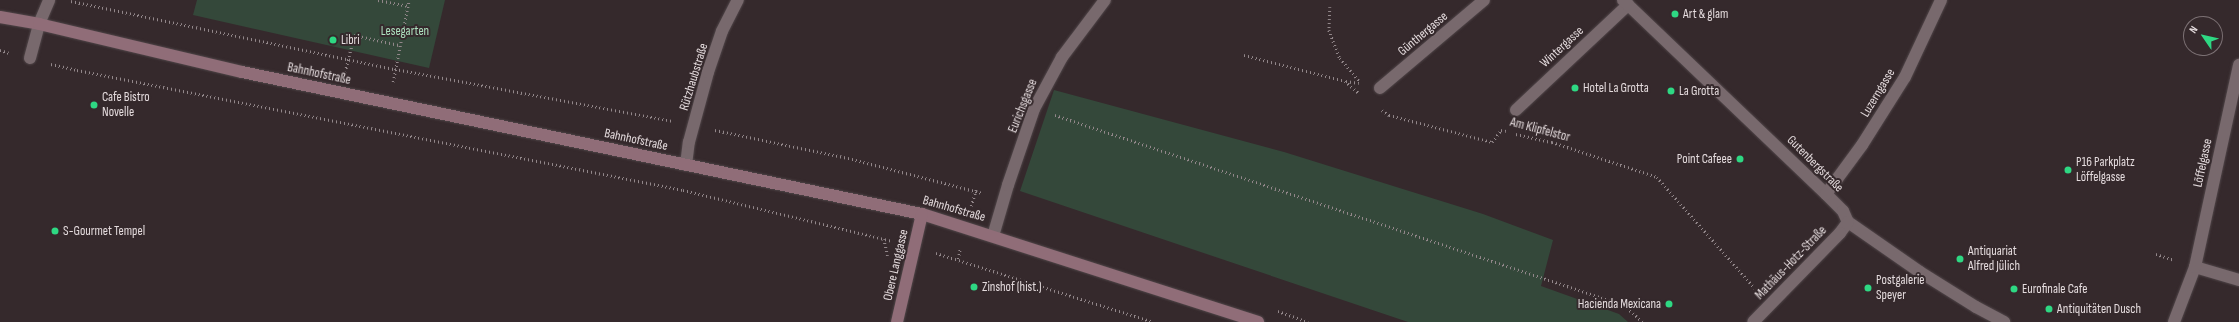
<!DOCTYPE html>
<html>
<head>
<meta charset="utf-8">
<style>
	body { margin:0 }
	#map { position:relative; width:2239px; height:322px; overflow:hidden; background:#35292c; font-family:"Sofia Sans Condensed",sans-serif }
	div>[style] { position:absolute }
	.green>* { inset:0; background:#34483a }
	.path>* { height:2.5px; margin-top:-1.25px; transform-origin:0; background:repeating-linear-gradient(90deg,#92878a 0 1px,transparent 0 4px) }
	.roads { filter:drop-shadow(0 0 1px #504649) drop-shadow(0 0 1px #504649) }
	.service>* { height:12px; margin:-6px; padding:0 6px; transform-origin:6px; border-radius:6px; background:#78696d }
	.pedestrian>* { height:12px; margin:-6px; padding:0 6px; transform-origin:6px; border-radius:6px; background:#78696d }
	.minor>* { height:12px; margin:-6px; padding:0 6px; transform-origin:6px; border-radius:6px; background:#78696d }
	.secondary>* { height:12px; margin:-6px; padding:0 6px; transform-origin:6px; border-radius:6px; background:#906d78 }
	.dots>* { width:11px; height:11px; translate:-50% -50%; box-sizing:border-box; border:2px solid #35292c; border-radius:50% }
	span { translate:-50% -50%; white-space:nowrap; text-align:center; line-height:1.15; -webkit-text-stroke:4px #35292c; paint-order:stroke }
	.poi-label { font-size:13px; color:#e4dbdd }
	.left { translate:0 -50%; text-align:left }
	.right { translate:-100% -50%; text-align:right }
	.park-label { font-size:13px; color:#ade1bf }
	.street-label { font-size:13px; color:#e4dbdd }
	.north { position:absolute; left:2183px; top:16px; width:40px; height:40px; box-sizing:border-box; background:#35292c; border:1px solid #7b7073; border-radius:50%; rotate:304deg; font-size:11px; font-weight:700; line-height:16px; text-align:center; color:#e4dbdd }
	.north::after { content:''; display:block; margin:auto; width:14px; height:18px; background:#2ed883; clip-path:polygon(50% 0,100% 100%,50% 72%,0 100%) }
</style>
</head>
<body>
<div id="map">
	<div class="green">
		<i style="clip-path:polygon(197px 0,445px 0,429px 68px,193px 15px)"></i>
		<i style="clip-path:polygon(1054px 90px,1284px 152px,1483px 214px,1553px 240px,1541px 286px,1619px 314px,1628px 322px,1408px 322px,1020px 191px)"></i>
	</div>
	<div class="path">
		<i style="left:378px;top:0;width:31px;rotate:11deg"></i>
		<i style="left:71px;top:1px;width:331px;rotate:11.9deg"></i>
		<i style="left:395px;top:69px;width:282px;rotate:10.6deg"></i>
		<i style="left:1330px;top:7px;width:23px;rotate:92deg"></i>
		<i style="left:1329px;top:30px;width:30px;rotate:69deg"></i>
		<i style="left:1340px;top:58px;width:31px;rotate:50deg"></i>
		<i style="left:0;top:50px;width:9px;rotate:18deg"></i>
		<i style="left:1244px;top:55px;width:104px;rotate:14.4deg"></i>
		<i style="left:1345px;top:81px;width:18px;rotate:41deg"></i>
		<i style="left:51px;top:64px;width:27px;rotate:13deg"></i>
		<i style="left:77px;top:70px;width:618px;rotate:11.2deg"></i>
		<i style="left:683px;top:190px;width:216px;rotate:13.7deg"></i>
		<i style="left:345px;top:72px;width:38px;rotate:-76deg"></i>
		<i style="left:354px;top:35px;width:46px;rotate:12.5deg"></i>
		<i style="left:1346px;top:81px;width:13px;rotate:9deg"></i>
		<i style="left:393px;top:82px;width:84px;rotate:-79deg"></i>
		<i style="left:1382px;top:110px;width:9px;rotate:36deg"></i>
		<i style="left:1389px;top:115px;width:106px;rotate:14.7deg"></i>
		<i style="left:1492px;top:142px;width:15px;rotate:-53deg"></i>
		<i style="left:1501px;top:130px;width:5px;rotate:11deg"></i>
		<i style="left:1055px;top:115px;width:600px;rotate:18.47deg"></i>
		<i style="left:1624px;top:305px;width:25px;rotate:42deg"></i>
		<i style="left:715px;top:130px;width:136px;rotate:11.9deg"></i>
		<i style="left:848px;top:158px;width:138px;rotate:14.6deg"></i>
		<i style="left:1516px;top:134px;width:37px;rotate:13deg"></i>
		<i style="left:1552px;top:142px;width:111px;rotate:18.4deg"></i>
		<i style="left:1657px;top:177px;width:148px;rotate:48.6deg"></i>
		<i style="left:971px;top:206px;width:17px;rotate:-73deg"></i>
		<i style="left:884px;top:239px;width:17px;rotate:77deg"></i>
		<i style="left:936px;top:253px;width:228px;rotate:17.6deg"></i>
		<i style="left:2156px;top:254px;width:19px;rotate:18deg"></i>
		<i style="left:958px;top:259px;width:10px;rotate:-79deg"></i>
		<i style="left:1278px;top:311px;width:32px;rotate:20deg"></i>
	</div>
	<div class="roads">
		<div class="service">
			<i style="left:1380px;top:88px;width:136px;rotate:-40.2deg"></i>
			<i style="left:1516px;top:110px;width:154px;rotate:-43.2deg"></i>
		</div>
		<div class="pedestrian">
			<i style="left:1848px;top:222px;width:88px;rotate:34.8deg"></i>
			<i style="left:1920px;top:272px;width:66px;rotate:32deg"></i>
			<i style="left:1976px;top:307px;width:32px;rotate:28deg"></i>
			<i style="left:2195px;top:267px;width:46px;rotate:16.5deg"></i>
			<i style="left:2174px;top:322px;width:59px;rotate:-69.1deg"></i>
			<i style="left:2195px;top:267px;width:207px;rotate:-77.7deg"></i>
		</div>
		<div class="minor">
			<i style="left:1623px;top:0;width:281px;rotate:43.7deg"></i>
			<i style="left:1826px;top:194px;width:24px;rotate:45deg"></i>
			<i style="left:1843px;top:211px;width:12px;rotate:66deg"></i>
			<i style="left:1848px;top:222px;width:14px;rotate:126deg"></i>
			<i style="left:1840px;top:233px;width:124px;rotate:134.3deg"></i>
			<i style="left:30px;top:58px;width:35px;rotate:-75deg"></i>
			<i style="left:39px;top:24px;width:26px;rotate:-67deg"></i>
			<i style="left:686px;top:165px;width:23px;rotate:-83deg"></i>
			<i style="left:689px;top:142px;width:73px;rotate:-74.8deg"></i>
			<i style="left:708px;top:72px;width:43px;rotate:-71.1deg"></i>
			<i style="left:722px;top:31px;width:35px;rotate:-63deg"></i>
			<i style="left:1826px;top:194px;width:61px;rotate:-53.7deg"></i>
			<i style="left:1862px;top:145px;width:80px;rotate:-57.7deg"></i>
			<i style="left:1905px;top:77px;width:85px;rotate:-64.9deg"></i>
			<i style="left:993px;top:236px;width:53px;rotate:-73.6deg"></i>
			<i style="left:1008px;top:185px;width:80px;rotate:-71.1deg"></i>
			<i style="left:1034px;top:109px;width:59px;rotate:-61.7deg"></i>
			<i style="left:1062px;top:57px;width:71px;rotate:-53deg"></i>
		</div>
		<div class="secondary">
			<i style="left:0;top:17px;width:40px;rotate:10deg"></i>
			<i style="left:39px;top:24px;width:209px;rotate:13.3deg"></i>
			<i style="left:242px;top:72px;width:695px;rotate:11.8deg"></i>
			<i style="left:922px;top:214px;width:353px;rotate:17.8deg"></i>
			<i style="left:897px;top:322px;width:111px;rotate:-77deg"></i>
		</div>
	</div>
	<div class="dots">
		<i style="left:1675px;top:14px;background:#2ed883"></i>
		<i style="left:333px;top:40px;background:#2ed883"></i>
		<i style="left:1575px;top:88px;background:#2ed883"></i>
		<i style="left:1671px;top:91px;background:#2ed883"></i>
		<i style="left:94px;top:105px;background:#2ed883"></i>
		<i style="left:1740px;top:159px;background:#2ed883"></i>
		<i style="left:2068px;top:170px;background:#2ed883"></i>
		<i style="left:55px;top:231px;background:#2ed883"></i>
		<i style="left:1960px;top:259px;background:#2ed883"></i>
		<i style="left:974px;top:287px;background:#2ed883"></i>
		<i style="left:1868px;top:288px;background:#2ed883"></i>
		<i style="left:2014px;top:289px;background:#2ed883"></i>
		<i style="left:1669px;top:304px;background:#2ed883"></i>
		<i style="left:2049px;top:309px;background:#2ed883"></i>
	</div>
	<div class="poi-label">
		<span class="left" style="left:1683px;top:14px">Art &amp; glam</span>
		<span class="left" style="left:341px;top:40px">Libri</span>
		<span class="left" style="left:1583px;top:88px">Hotel La Grotta</span>
		<span class="left" style="left:1679px;top:91px">La Grotta</span>
		<span class="left" style="left:102px;top:105px">Cafe Bistro<br>Novelle</span>
		<span class="right" style="left:1732px;top:159px">Point Cafeee</span>
		<span class="left" style="left:2076px;top:170px">P16 Parkplatz<br>Löffelgasse</span>
		<span class="left" style="left:63px;top:231px">S-Gourmet Tempel</span>
		<span class="left" style="left:1968px;top:259px">Antiquariat<br>Alfred Jülich</span>
		<span class="left" style="left:1876px;top:288px">Postgalerie<br>Speyer</span>
		<span class="left" style="left:982px;top:287px">Zinshof (hist.)</span>
		<span class="left" style="left:2022px;top:289px">Eurofinale Cafe</span>
		<span class="right" style="left:1661px;top:304px">Hacienda Mexicana</span>
		<span class="left" style="left:2057px;top:309px">Antiquitäten Dusch</span>
	</div>
	<div class="park-label">
		<span style="left:405px;top:31px">Lesegarten</span>
	</div>
	<div class="street-label">
		<span style="left:1423px;top:34px;rotate:-40deg">Günthergasse</span>
		<span style="left:1562px;top:47px;rotate:-43deg">Wintergasse</span>
		<span style="left:319px;top:74px;rotate:12deg">Bahnhofstraße</span>
		<span style="left:694px;top:77px;rotate:-73deg">Rützhaubstraße</span>
		<span style="left:1878px;top:93px;rotate:-59deg">Luzerngasse</span>
		<span style="left:1023px;top:106px;rotate:-68deg">Eurichsgasse</span>
		<span style="left:1540px;top:130px;rotate:15deg">Am Klipfelstor</span>
		<span style="left:636px;top:140px;rotate:12deg">Bahnhofstraße</span>
		<span style="left:2203px;top:163px;rotate:-78deg">Löffelgasse</span>
		<span style="left:1815px;top:164px;rotate:45deg">Gutenbergstraße</span>
		<span style="left:954px;top:209px;rotate:16deg">Bahnhofstraße</span>
		<span style="left:1791px;top:263px;rotate:-46deg">Mathäus-Hotz-Straße</span>
		<span style="left:896px;top:265px;rotate:-77deg">Obere Langgasse</span>
	</div>
	<div class="north">N</div>
</div>
</body>
</html>
